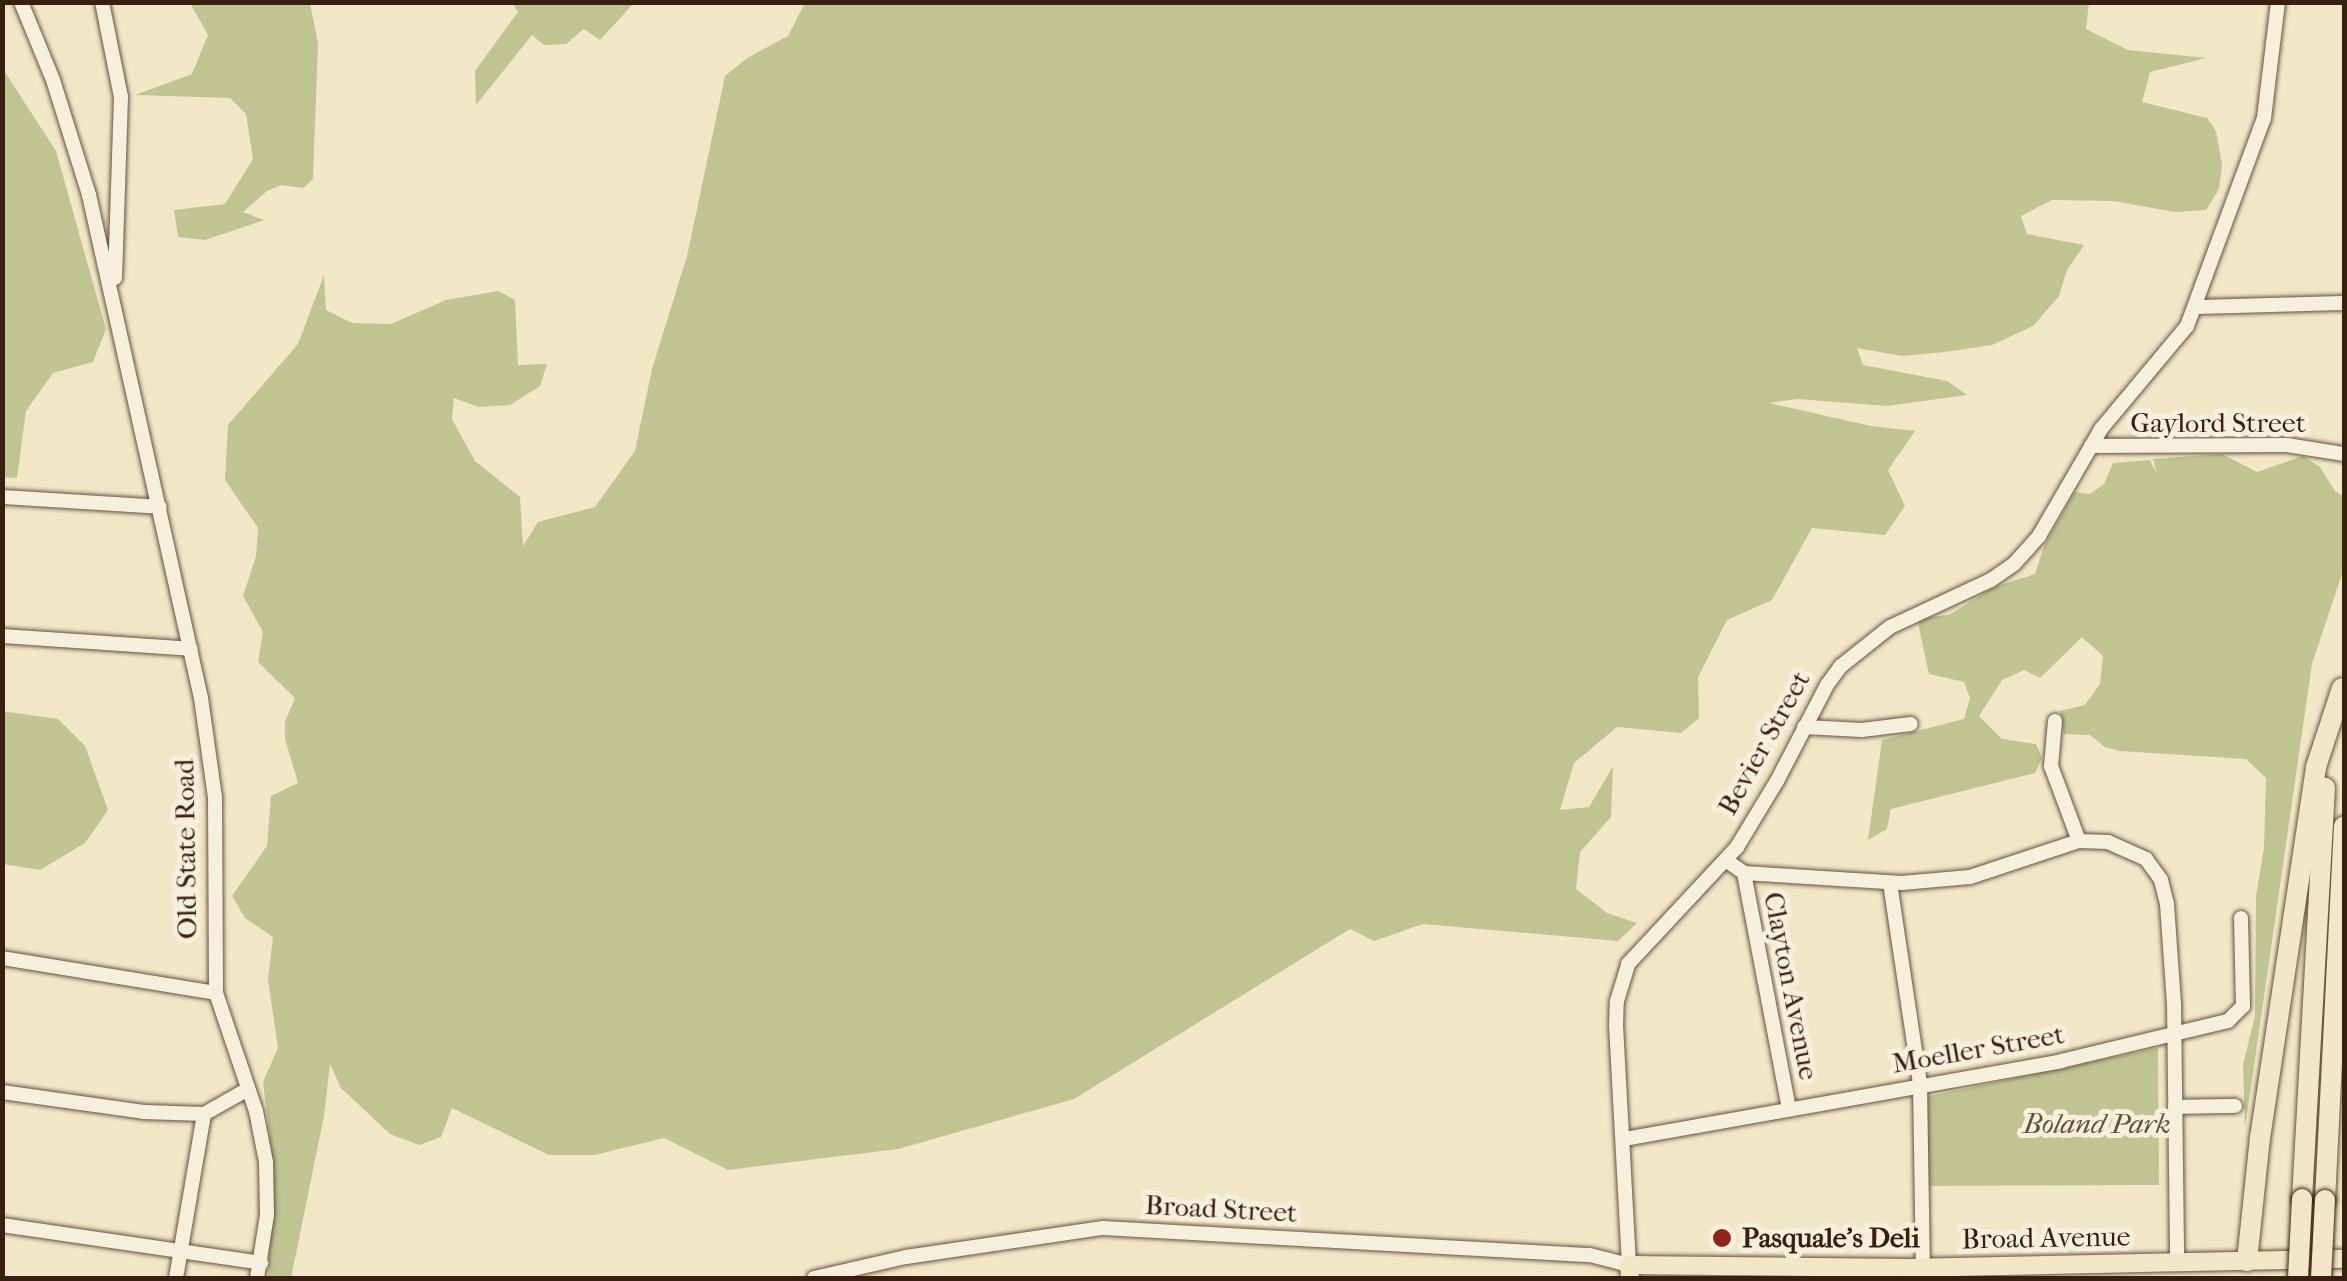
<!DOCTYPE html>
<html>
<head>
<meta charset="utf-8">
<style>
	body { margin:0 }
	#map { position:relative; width:2347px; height:1281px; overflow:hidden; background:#f1e7c7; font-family:"IM FELL French Canon",serif }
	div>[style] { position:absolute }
	.green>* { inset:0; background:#bfc492 }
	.roads { filter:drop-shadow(0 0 2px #67513e) drop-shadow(0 0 2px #67513e) }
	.minor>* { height:14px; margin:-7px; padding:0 7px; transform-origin:7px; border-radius:7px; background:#f6efdb }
	.major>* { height:18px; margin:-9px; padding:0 9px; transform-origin:9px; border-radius:9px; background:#f1e7c7 }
	.highway>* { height:20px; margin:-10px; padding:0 10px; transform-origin:10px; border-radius:10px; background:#f1e7c7 }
	.bridges { filter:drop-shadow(0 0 2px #391f10) drop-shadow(0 0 2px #391f10) }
	.highway-bridge>* { height:20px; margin:-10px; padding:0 10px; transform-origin:10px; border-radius:10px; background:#f1e7c7 }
	.dots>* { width:28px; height:28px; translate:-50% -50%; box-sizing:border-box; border:5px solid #f6efdb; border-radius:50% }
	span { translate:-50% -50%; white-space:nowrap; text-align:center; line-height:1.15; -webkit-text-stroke:10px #f6efdb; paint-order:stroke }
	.street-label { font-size:28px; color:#391f10 }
	.park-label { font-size:28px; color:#615137; font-style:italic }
	.poi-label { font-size:28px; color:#391f10; font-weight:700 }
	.left { translate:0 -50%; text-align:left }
	.frame { position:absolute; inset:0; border:5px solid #391f10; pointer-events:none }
</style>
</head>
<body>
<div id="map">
	<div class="green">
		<i style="clip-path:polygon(2089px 2px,2086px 29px,2128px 50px,2206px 58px,2150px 72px,2142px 102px,2207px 118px,2216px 131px,2222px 165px,2219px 189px,2206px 210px,2175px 212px,2113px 201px,2052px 200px,2021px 216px,2027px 234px,2084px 245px,2067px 270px,2059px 296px,2033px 326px,1992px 345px,1945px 352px,1902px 356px,1857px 348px,1863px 365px,1947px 381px,1967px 395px,1887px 406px,1797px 399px,1769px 403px,1871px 426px,1915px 431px,1888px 470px,1905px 506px,1885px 535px,1812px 528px,1772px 600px,1727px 620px,1698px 677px,1699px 718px,1681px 733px,1617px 727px,1574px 763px,1560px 810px,1589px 807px,1613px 766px,1611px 817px,1580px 852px,1576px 889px,1607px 913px,1637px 923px,1618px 941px,1423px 924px,1374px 941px,1350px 929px,1074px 1099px,898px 1149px,728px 1170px,664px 1138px,594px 1155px,549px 1155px,452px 1108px,441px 1137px,419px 1145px,390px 1134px,341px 1088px,330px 1064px,324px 1116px,291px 1278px,268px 1278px,273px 1163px,263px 1082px,278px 1048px,268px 980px,273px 937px,245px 918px,232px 896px,267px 846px,271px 796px,298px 783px,285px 739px,285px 722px,295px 698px,258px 662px,263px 632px,243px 596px,256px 556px,258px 528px,225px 480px,228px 425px,298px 344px,324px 275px,326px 310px,352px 323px,391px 324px,446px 300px,498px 291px,515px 300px,518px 365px,547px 364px,540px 386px,510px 405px,479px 407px,454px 398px,452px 419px,475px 461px,520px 497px,523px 546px,538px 522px,595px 507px,635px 451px,652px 369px,687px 256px,725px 76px,747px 58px,788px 36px,805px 3px)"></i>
		<i style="clip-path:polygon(190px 3px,310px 3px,318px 43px,313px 179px,303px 188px,281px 185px,267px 191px,243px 212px,264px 220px,205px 240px,178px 237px,174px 210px,225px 204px,253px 159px,246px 114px,230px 98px,135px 95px,192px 74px,208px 35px)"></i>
		<i style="clip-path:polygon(513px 3px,634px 3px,600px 40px,584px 29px,566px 44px,544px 45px,532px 35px,476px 105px,475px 71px,518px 12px)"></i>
		<i style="clip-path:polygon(3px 69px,56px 151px,106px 329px,93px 362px,53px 373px,26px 411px,17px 478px,2px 477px)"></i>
		<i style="clip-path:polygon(2222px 454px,2257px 472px,2303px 456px,2320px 467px,2335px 491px,2344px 497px,2344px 568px,2312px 664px,2245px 1128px,2243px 1065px,2255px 1016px,2256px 896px,2264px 848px,2266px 778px,2246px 759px,2120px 751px,2105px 747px,2090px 735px,2064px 734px,2060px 711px,2085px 705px,2100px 684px,2103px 656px,2082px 637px,2040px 678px,2024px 670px,2002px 680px,1979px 716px,2002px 739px,2036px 744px,2042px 758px,2035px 773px,1891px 809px,1887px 829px,1868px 840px,1882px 740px,1964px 719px,1970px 698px,1964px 682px,1929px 674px,1917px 618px,1949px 615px,1994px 587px,2035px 574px,2044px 546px,2075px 492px,2090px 494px,2104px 484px,2113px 463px,2150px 460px,2157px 474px,2153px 459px)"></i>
		<i style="clip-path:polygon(2px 711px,58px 719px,85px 746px,108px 810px,85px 843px,40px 870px,3px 864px)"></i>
		<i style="clip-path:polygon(2158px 1048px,2159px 1185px,1923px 1186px,1921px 1098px)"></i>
	</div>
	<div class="roads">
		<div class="minor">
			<i style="left:21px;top:2px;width:84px;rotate:67.7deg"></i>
			<i style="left:53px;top:80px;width:121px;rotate:72.6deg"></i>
			<i style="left:89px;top:195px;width:515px;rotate:77.45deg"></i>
			<i style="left:201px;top:698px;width:100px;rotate:82deg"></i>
			<i style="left:215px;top:797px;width:196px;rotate:89.7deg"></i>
			<i style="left:216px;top:993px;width:125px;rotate:71.3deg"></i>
			<i style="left:256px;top:1111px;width:52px;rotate:78.9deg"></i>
			<i style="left:266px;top:1162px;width:53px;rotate:88.9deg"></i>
			<i style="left:267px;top:1215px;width:64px;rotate:99deg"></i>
			<i style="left:102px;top:2px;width:97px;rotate:78.7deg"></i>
			<i style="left:121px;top:97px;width:181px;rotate:91.9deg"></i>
			<i style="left:2197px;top:307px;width:147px;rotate:-1.6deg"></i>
			<i style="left:2091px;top:446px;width:196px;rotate:-0.3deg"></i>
			<i style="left:2287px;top:445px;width:58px;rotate:9deg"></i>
			<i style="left:2px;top:497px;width:158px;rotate:3.6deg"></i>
			<i style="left:2px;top:636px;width:189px;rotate:3.9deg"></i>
			<i style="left:2055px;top:721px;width:45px;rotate:95.1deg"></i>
			<i style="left:2051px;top:766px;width:80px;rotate:69.5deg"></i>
			<i style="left:1804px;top:727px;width:58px;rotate:3deg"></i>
			<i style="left:1862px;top:730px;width:49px;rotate:-7deg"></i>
			<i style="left:1727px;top:861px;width:21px;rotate:35deg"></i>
			<i style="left:1744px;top:873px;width:158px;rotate:3.6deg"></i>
			<i style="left:1902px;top:883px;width:68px;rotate:-5deg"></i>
			<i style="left:1970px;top:877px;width:115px;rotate:-18.3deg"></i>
			<i style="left:2079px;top:841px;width:29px;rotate:2deg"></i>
			<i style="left:2108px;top:842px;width:42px;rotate:24.1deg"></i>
			<i style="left:2146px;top:859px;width:26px;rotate:54deg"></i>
			<i style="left:2161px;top:880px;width:25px;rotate:76deg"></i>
			<i style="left:2167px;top:904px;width:99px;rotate:86deg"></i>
			<i style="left:2174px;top:1003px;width:260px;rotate:89.3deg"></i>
			<i style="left:1744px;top:873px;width:240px;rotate:79.2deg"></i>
			<i style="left:1890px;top:883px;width:203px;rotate:81.5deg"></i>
			<i style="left:1920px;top:1084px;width:183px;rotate:89.1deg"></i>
			<i style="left:2px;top:958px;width:217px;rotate:9.3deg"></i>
			<i style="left:2px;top:1092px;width:143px;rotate:8deg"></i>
			<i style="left:144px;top:1112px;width:60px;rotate:1.9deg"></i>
			<i style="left:204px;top:1114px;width:51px;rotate:-29.6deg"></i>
			<i style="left:2175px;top:1107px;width:60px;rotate:-1deg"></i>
			<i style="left:1625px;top:1139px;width:443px;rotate:-10.1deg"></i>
			<i style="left:2061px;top:1061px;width:172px;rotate:-13.5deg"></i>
			<i style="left:2228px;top:1021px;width:21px;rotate:-45deg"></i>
			<i style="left:2243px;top:1006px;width:88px;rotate:-91.3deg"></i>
			<i style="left:2px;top:1225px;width:262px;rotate:8.3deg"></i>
			<i style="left:176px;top:1278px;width:166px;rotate:-80.3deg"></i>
			<i style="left:814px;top:1278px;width:94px;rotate:-12.9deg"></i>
			<i style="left:906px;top:1257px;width:199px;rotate:-8.4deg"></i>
			<i style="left:1103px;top:1228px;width:488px;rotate:3.2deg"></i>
			<i style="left:1590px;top:1255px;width:40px;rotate:14.4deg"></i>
			<i style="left:1629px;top:1265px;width:240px;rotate:-93.1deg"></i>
			<i style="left:1616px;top:1025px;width:24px;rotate:-88deg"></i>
			<i style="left:1617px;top:1001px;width:39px;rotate:-73deg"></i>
			<i style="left:1628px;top:964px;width:160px;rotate:-47deg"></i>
			<i style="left:1737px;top:847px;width:77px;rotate:-58.8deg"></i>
			<i style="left:1777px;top:781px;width:108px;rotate:-62.5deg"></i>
			<i style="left:1827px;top:685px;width:24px;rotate:-54deg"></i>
			<i style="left:1841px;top:666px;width:63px;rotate:-38.5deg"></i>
			<i style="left:1890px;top:627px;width:111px;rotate:-25deg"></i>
			<i style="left:1991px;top:580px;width:28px;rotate:-35deg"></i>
			<i style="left:2014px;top:564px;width:38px;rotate:-48deg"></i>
			<i style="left:2039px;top:536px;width:124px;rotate:-59.9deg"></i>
			<i style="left:2101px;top:429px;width:134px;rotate:-50.1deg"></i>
			<i style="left:2187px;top:326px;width:222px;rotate:-69.7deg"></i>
			<i style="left:2264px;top:118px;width:117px;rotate:-83.1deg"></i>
		</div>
		<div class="major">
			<i style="left:1630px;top:1278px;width:13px;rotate:-94deg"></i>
			<i style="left:1629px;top:1265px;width:278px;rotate:0.6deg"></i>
			<i style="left:1907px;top:1268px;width:437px;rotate:-1.2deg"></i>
		</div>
		<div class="highway">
			<i style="left:2302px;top:1199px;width:412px;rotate:-86.8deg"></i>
			<i style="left:2325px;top:1200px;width:374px;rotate:-87.1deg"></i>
			<i style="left:2247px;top:1261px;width:124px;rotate:-84deg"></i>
			<i style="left:2260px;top:1138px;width:375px;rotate:-81.4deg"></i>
			<i style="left:2316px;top:767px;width:83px;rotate:-71.8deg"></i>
		</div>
	</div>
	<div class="bridges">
		<div class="highway-bridge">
			<i style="left:2298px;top:1278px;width:79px;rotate:-87.1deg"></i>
			<i style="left:2321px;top:1278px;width:78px;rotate:-87.1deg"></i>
		</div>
	</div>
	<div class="dots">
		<i style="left:1722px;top:1238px;background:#8f2418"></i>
	</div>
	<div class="street-label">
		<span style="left:2218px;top:423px">Gaylord Street</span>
		<span style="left:1764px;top:743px;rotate:-61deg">Bevier Street</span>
		<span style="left:186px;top:849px;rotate:-91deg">Old State Road</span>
		<span style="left:1791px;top:986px;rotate:79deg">Clayton Avenue</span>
		<span style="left:1978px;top:1049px;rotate:-10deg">Moeller Street</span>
		<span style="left:1221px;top:1209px;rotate:3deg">Broad Street</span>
		<span style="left:2046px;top:1238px;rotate:-1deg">Broad Avenue</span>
	</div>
	<div class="park-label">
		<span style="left:2097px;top:1124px">Boland Park</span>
	</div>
	<div class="poi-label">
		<span class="left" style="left:1742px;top:1238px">Pasquale's Deli</span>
	</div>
	<div class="frame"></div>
</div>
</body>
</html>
